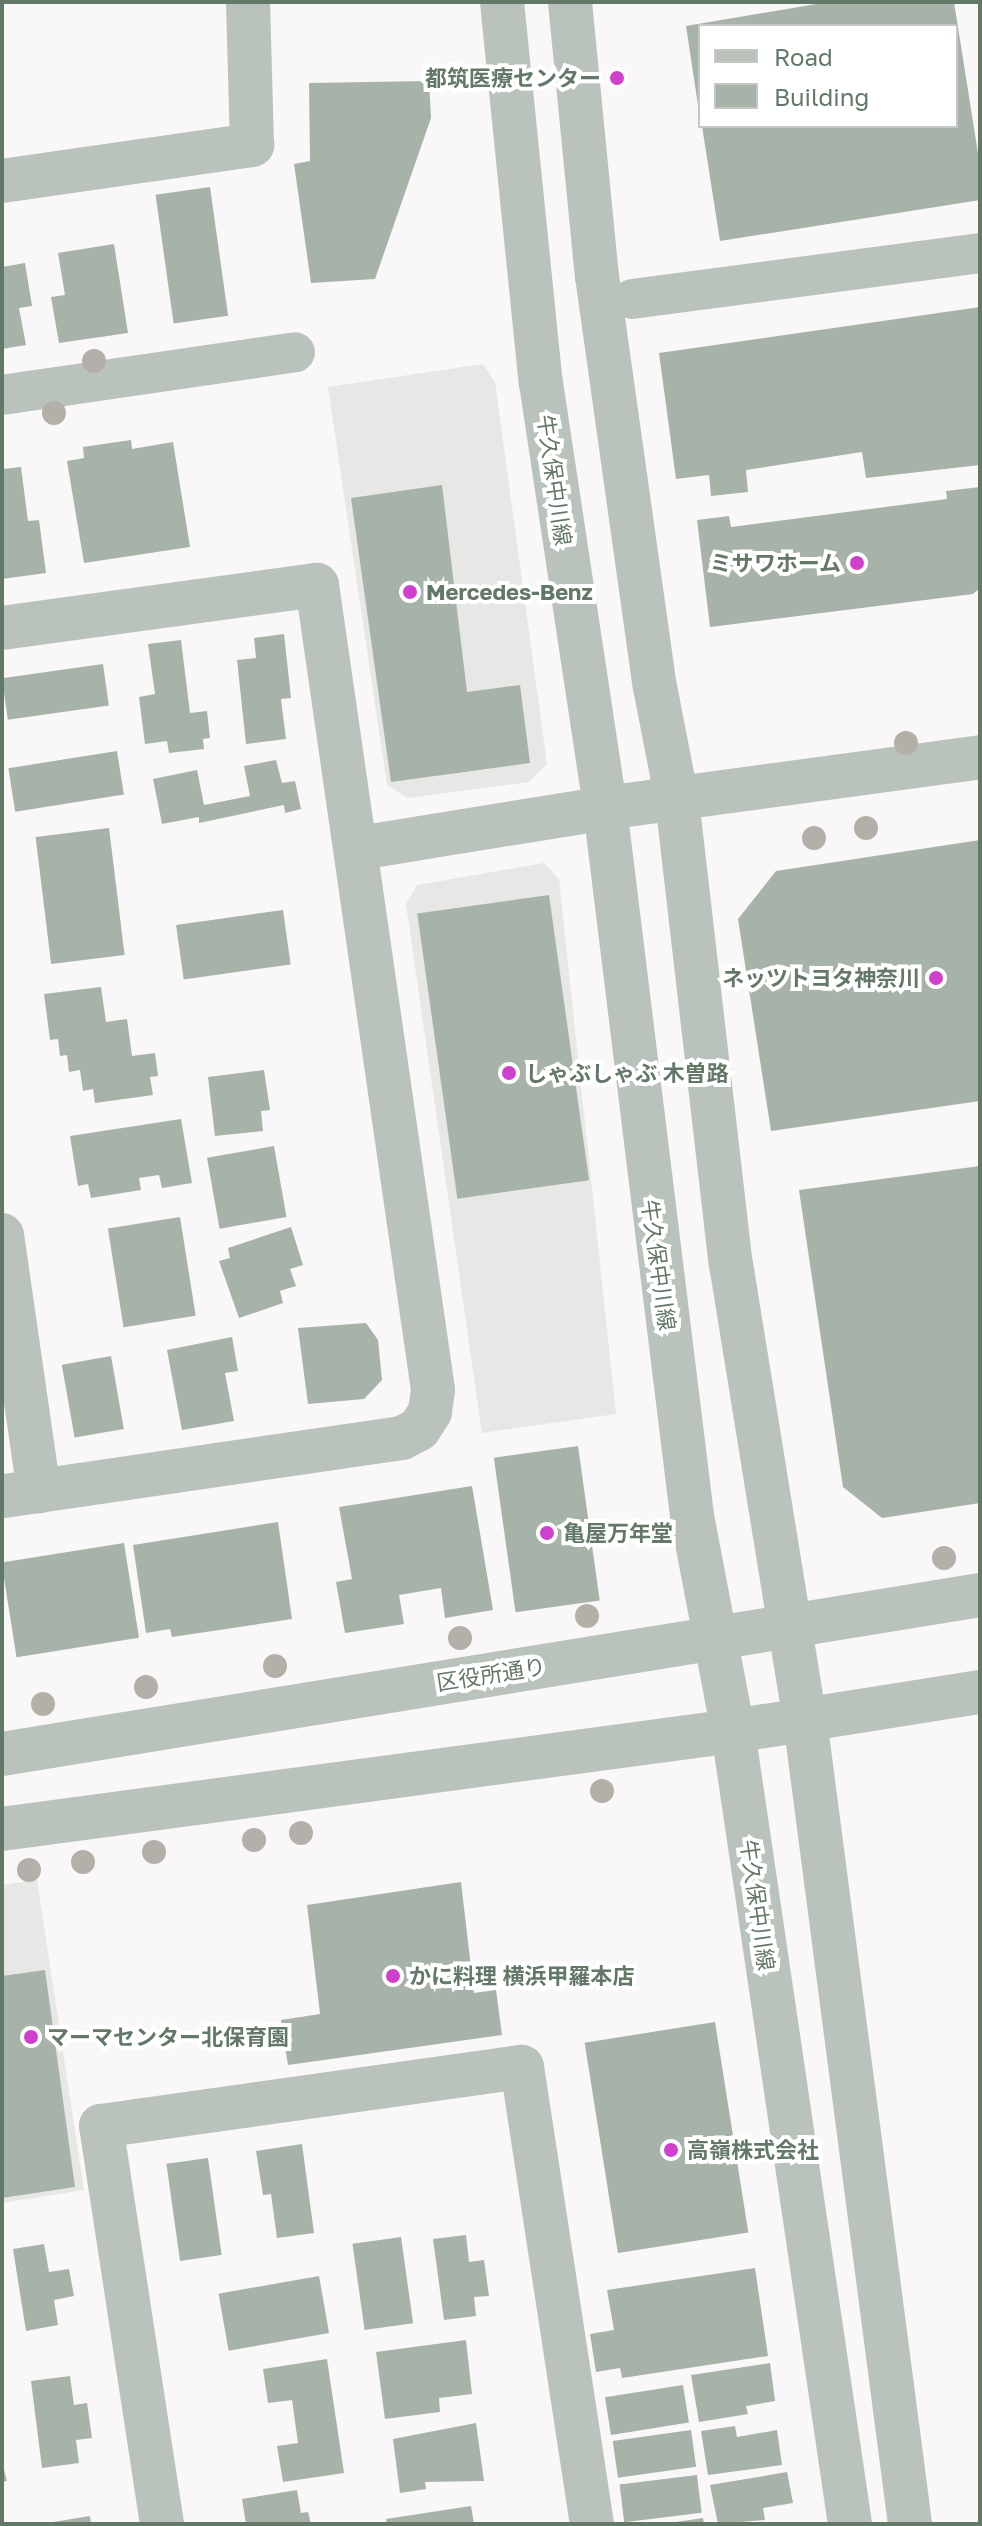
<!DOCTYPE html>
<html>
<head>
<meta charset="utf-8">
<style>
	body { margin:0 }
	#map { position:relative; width:982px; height:2526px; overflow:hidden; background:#f9f7f7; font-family:"Golos Text","Noto Sans JP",sans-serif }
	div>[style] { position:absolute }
	.built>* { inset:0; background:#e7e7e6 }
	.building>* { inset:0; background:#a7b3a8; transform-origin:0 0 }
	.pedestrian>* { height:40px; margin:-20px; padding:0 20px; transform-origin:20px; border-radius:20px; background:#bac2bc }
	.minor>* { height:44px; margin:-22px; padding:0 22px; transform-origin:22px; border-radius:22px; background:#bac2bc }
	.tertiary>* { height:44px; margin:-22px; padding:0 22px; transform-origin:22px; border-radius:22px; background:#bac2bc }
	.trees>* { width:24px; height:24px; margin:-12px; border-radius:50%; background:#b4afa9 }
	.dots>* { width:22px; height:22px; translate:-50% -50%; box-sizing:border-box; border:4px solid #fff; border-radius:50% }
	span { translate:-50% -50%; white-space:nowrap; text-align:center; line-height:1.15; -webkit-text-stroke:8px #fff; paint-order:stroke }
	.poi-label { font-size:22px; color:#637867; font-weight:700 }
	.right { translate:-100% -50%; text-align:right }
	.left { translate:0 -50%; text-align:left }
	.street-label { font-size:22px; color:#637867 }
	.frame { position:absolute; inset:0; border:4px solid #637867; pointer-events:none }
	.legend { position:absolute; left:698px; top:24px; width:260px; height:104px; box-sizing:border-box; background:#fff; border:2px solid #c1c9c2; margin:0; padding:10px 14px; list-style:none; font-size:24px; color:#637867 }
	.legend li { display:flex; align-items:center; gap:16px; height:40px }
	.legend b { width:40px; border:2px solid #c1c9c2 }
</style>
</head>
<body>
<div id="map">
	<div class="built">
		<i style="clip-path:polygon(483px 364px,495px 382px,547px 764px,529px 782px,408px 798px,387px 785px,328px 387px)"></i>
		<i style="clip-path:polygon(544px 863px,559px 879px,616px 1414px,482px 1433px,406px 904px,417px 885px)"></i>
		<i style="clip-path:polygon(37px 1880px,84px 2190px,2px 2203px,2px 1885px)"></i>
	</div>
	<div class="building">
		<i style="clip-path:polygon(828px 2px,954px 2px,980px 166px,980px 200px,720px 241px,702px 126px,956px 126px,956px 26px,700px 26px,698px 105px,686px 26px)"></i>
		<i style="clip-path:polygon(429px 81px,431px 118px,375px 279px,311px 283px,294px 164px,310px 161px,309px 83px)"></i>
		<i style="left:210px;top:187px;width:130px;height:55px;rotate:82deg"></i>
		<i style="clip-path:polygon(114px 244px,128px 333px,59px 343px,51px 297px,65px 295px,58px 253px)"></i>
		<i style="clip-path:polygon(25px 263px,32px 306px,19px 308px,26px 345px,2px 349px,2px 267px)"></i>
		<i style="clip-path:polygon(980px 307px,980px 465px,866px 478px,862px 452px,746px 470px,748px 492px,711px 496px,709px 475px,676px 479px,659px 353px)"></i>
		<i style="clip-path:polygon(131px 440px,132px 449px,173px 442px,190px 547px,84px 563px,67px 461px,84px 458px,83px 447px)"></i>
		<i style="clip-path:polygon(21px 467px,28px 521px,39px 520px,46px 573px,2px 579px,2px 469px)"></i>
		<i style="clip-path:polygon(442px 485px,467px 692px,520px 685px,530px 763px,391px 782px,351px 498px)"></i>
		<i style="clip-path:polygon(980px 487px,980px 588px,973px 594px,710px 627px,697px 520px,729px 516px,731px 527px,947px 499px,946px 491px)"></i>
		<i style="clip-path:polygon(284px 634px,291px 698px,281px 699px,286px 739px,246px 744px,237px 660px,256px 658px,254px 638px)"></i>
		<i style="clip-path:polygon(181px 640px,190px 713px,207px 711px,210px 738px,203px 739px,204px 749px,169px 753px,167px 741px,145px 744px,139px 697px,155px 694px,148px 644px)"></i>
		<i style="left:103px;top:664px;width:42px;height:102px;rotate:82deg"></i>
		<i style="left:117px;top:751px;width:44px;height:110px;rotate:81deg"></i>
		<i style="clip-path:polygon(276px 760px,282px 783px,295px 781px,301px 809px,285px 813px,284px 805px,199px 823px,199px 817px,162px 824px,153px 779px,197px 770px,204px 805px,250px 796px,244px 766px)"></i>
		<i style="left:109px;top:828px;width:128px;height:74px;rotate:83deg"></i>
		<i style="clip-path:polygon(980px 840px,980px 1101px,771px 1131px,738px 919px,776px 871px)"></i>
		<i style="left:549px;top:895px;width:288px;height:133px;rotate:82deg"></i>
		<i style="left:283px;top:910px;width:55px;height:108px;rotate:82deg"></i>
		<i style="clip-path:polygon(101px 987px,106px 1022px,127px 1019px,132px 1056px,155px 1053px,158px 1076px,150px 1077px,153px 1095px,95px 1103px,93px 1089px,83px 1091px,80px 1070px,69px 1072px,67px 1055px,60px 1056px,58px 1039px,50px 1040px,44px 994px)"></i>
		<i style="clip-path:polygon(264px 1070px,270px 1110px,261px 1111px,263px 1131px,215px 1136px,208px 1077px)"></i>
		<i style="clip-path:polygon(181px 1119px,192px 1183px,162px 1188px,159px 1175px,139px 1178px,141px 1190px,91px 1198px,88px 1184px,78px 1186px,70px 1136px)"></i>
		<i style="left:274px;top:1146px;width:72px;height:68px;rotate:80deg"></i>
		<i style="clip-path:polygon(980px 1166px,980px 1503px,882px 1518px,843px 1487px,799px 1190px)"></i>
		<i style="left:180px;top:1217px;width:100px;height:73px;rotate:81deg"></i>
		<i style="clip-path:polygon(291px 1227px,303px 1265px,290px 1269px,296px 1286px,280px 1291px,283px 1303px,239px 1318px,219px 1261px,230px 1258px,228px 1248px)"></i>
		<i style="clip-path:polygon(366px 1323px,378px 1340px,382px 1380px,364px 1399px,308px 1404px,298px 1328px)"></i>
		<i style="clip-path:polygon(232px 1337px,238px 1371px,225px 1373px,234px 1421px,182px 1430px,167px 1350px)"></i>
		<i style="left:111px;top:1356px;width:74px;height:50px;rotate:80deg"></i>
		<i style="left:578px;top:1446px;width:156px;height:85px;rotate:82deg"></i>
		<i style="clip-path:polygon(472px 1486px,493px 1610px,445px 1618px,441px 1588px,399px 1595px,404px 1624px,345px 1633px,336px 1582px,352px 1579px,339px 1507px)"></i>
		<i style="clip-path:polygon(278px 1522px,292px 1619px,172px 1637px,170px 1629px,146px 1633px,133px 1545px)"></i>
		<i style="left:124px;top:1543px;width:96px;height:124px;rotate:81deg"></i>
		<i style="clip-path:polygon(461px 1882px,474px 1993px,496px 1990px,502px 2035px,288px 2065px,281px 2020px,320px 2014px,307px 1905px)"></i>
		<i style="clip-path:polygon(45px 1970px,75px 2187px,2px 2198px,2px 1976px)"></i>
		<i style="left:715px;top:2022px;width:213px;height:132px;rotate:81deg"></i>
		<i style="clip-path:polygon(302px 2144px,314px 2233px,277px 2238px,271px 2194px,263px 2195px,256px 2151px)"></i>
		<i style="left:208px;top:2158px;width:98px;height:42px;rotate:82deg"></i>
		<i style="clip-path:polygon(466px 2235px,469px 2262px,484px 2260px,489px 2296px,474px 2297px,476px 2316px,444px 2320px,433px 2239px)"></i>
		<i style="left:401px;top:2237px;width:87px;height:49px;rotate:82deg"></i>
		<i style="clip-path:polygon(44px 2244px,49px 2272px,69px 2269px,74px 2296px,54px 2300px,58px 2325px,26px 2331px,13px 2249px)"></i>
		<i style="clip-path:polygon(755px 2268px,768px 2356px,622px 2378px,620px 2368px,596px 2372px,590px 2334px,614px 2330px,607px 2290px)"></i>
		<i style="left:319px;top:2276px;width:58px;height:102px;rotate:80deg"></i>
		<i style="clip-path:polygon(466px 2340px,472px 2394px,439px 2398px,440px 2412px,385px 2419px,376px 2352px)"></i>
		<i style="clip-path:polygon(327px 2359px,344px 2473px,283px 2482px,277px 2446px,298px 2443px,292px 2400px,268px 2403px,263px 2369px)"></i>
		<i style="clip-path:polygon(770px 2363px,775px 2401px,746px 2406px,748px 2414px,699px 2422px,691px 2375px)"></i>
		<i style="clip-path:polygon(70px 2376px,74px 2405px,87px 2403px,92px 2438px,76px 2440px,79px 2463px,42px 2468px,31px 2381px)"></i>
		<i style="left:683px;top:2385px;width:38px;height:79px;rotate:81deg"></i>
		<i style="clip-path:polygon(476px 2423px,484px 2481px,425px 2482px,426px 2489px,400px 2493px,393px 2439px)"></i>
		<i style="clip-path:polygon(735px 2426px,737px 2437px,777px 2430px,782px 2465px,708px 2475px,701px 2431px)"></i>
		<i style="left:691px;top:2430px;width:37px;height:79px;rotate:82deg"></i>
		<i style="clip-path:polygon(2px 2462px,7px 2481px,2px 2482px)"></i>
		<i style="clip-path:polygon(787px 2472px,793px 2503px,763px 2508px,765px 2520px,718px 2524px,710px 2485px)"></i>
		<i style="left:697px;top:2475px;width:38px;height:78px;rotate:83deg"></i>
		<i style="clip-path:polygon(297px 2490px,301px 2513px,308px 2512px,311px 2524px,246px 2524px,242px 2499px)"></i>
		<i style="clip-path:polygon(471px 2506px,474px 2524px,387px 2524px,386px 2519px)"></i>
		<i style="clip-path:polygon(90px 2516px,91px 2524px,53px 2524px,53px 2522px)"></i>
		<i style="clip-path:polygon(703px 2518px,704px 2524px,676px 2524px,676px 2522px)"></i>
	</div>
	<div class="pedestrian">
		<i style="left:632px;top:299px;width:351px;rotate:-7.5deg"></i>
		<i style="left:2px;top:395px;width:296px;rotate:-8.3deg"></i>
	</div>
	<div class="minor">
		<i style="left:2px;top:181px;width:253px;rotate:-8.2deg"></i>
		<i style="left:252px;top:145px;width:143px;rotate:-91.6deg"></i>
		<i style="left:2px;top:628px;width:318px;rotate:-7.8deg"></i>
		<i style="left:317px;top:585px;width:813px;rotate:81.8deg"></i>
		<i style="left:433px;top:1390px;width:22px;rotate:98deg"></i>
		<i style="left:430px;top:1412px;width:20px;rotate:123deg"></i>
		<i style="left:419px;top:1429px;width:19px;rotate:152deg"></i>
		<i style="left:402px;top:1438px;width:404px;rotate:171.7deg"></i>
		<i style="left:359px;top:848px;width:249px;rotate:-9.2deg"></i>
		<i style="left:2px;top:1235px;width:259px;rotate:81.8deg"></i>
		<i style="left:162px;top:2524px;width:403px;rotate:-98.7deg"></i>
		<i style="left:101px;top:2126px;width:425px;rotate:-8deg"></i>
		<i style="left:522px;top:2067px;width:462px;rotate:81.3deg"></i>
	</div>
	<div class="tertiary">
		<i style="left:502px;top:2px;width:383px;rotate:84.2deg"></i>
		<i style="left:541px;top:383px;width:430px;rotate:81.4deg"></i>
		<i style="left:605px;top:808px;width:713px;rotate:82.99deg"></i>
		<i style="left:692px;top:1516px;width:219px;rotate:79.2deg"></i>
		<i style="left:733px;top:1731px;width:802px;rotate:81.61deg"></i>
		<i style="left:570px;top:2px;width:275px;rotate:84.4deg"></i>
		<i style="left:597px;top:276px;width:415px;rotate:82deg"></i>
		<i style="left:655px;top:687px;width:115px;rotate:79deg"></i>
		<i style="left:677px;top:800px;width:467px;rotate:83.4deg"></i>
		<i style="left:731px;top:1264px;width:462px;rotate:80.8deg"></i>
		<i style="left:805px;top:1720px;width:811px;rotate:82.56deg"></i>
		<i style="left:605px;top:808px;width:378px;rotate:-7.7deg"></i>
		<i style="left:2px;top:1754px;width:991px;rotate:-9.23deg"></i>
		<i style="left:2px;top:1829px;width:738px;rotate:-7.64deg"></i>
		<i style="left:733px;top:1731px;width:250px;rotate:-9deg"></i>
	</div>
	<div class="trees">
		<i style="left:94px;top:361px"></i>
		<i style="left:54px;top:413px"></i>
		<i style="left:906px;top:743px"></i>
		<i style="left:866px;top:828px"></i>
		<i style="left:814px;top:838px"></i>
		<i style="left:944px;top:1558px"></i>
		<i style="left:587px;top:1616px"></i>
		<i style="left:460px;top:1638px"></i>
		<i style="left:275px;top:1666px"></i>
		<i style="left:146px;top:1687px"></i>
		<i style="left:43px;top:1704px"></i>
		<i style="left:602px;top:1791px"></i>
		<i style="left:301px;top:1833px"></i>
		<i style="left:254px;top:1840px"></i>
		<i style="left:154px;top:1852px"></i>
		<i style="left:83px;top:1862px"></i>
		<i style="left:29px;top:1870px"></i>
	</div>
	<div class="dots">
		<i style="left:617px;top:78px;background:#cf41cd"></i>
		<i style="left:857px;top:563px;background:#cf41cd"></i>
		<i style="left:410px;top:592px;background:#cf41cd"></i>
		<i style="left:936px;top:978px;background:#cf41cd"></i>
		<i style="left:509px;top:1073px;background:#cf41cd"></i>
		<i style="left:547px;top:1533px;background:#cf41cd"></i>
		<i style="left:393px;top:1976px;background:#cf41cd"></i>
		<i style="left:31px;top:2037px;background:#cf41cd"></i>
		<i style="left:671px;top:2150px;background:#cf41cd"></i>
	</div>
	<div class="poi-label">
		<span class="right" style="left:601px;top:78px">都筑医療センター</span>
		<span class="right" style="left:841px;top:563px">ミサワホーム</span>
		<span class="left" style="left:426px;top:592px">Mercedes-Benz</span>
		<span class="right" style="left:920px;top:978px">ネッツトヨタ神奈川</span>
		<span class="left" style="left:525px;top:1073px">しゃぶしゃぶ 木曽路</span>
		<span class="left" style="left:563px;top:1533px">亀屋万年堂</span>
		<span class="left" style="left:409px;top:1976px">かに料理 横浜甲羅本店</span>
		<span class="left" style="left:47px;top:2037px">マーマセンター北保育園</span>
		<span class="left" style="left:687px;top:2150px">高嶺株式会社</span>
	</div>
	<div class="street-label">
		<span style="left:555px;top:480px;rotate:82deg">牛久保中川線</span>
		<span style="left:659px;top:1265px;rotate:82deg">牛久保中川線</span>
		<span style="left:491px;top:1674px;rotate:-9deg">区役所通り</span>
		<span style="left:758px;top:1905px;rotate:82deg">牛久保中川線</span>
	</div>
	<div class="frame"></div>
	<ul class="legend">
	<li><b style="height:10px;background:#bac2bc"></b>Road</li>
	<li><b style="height:22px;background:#a7b3a8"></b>Building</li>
	</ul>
</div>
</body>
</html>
